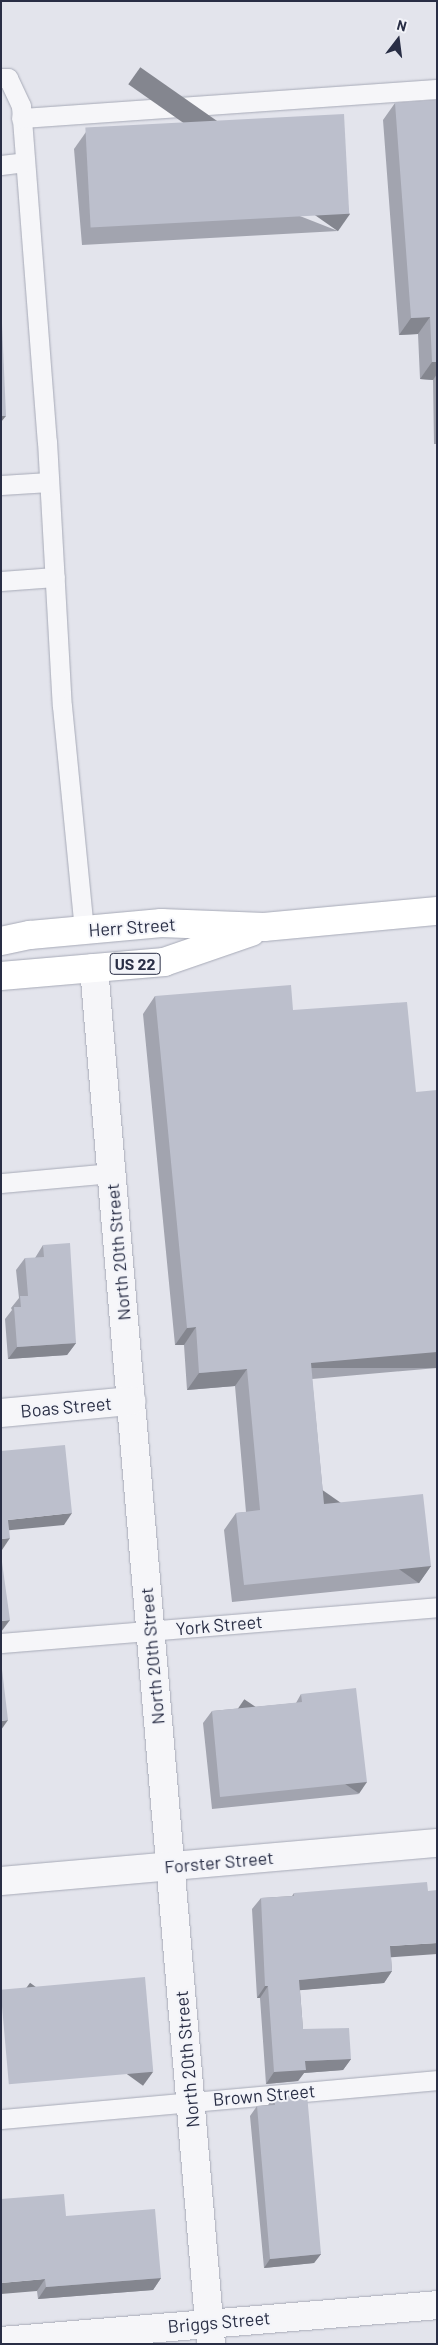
<!DOCTYPE html>
<html>
<head>
<meta charset="utf-8">
<style>
	body { margin:0 }
	#map { position:relative; width:438px; height:2345px; overflow:hidden; background:#e3e4ec; font-family:Barlow,sans-serif }
	div>[style] { position:absolute }
	.roads { filter:drop-shadow(0 0 1px #a7aab7) drop-shadow(0 0 1px #a7aab7) }
	.service>* { height:19px; margin:-9.5px; padding:0 9.5px; transform-origin:9.5px; border-radius:9.5px; background:#f6f6f9 }
	.minor>* { height:28px; margin:-14px; padding:0 14px; transform-origin:14px; border-radius:14px; background:#f6f6f9 }
	.primary>* { height:28px; margin:-14px; padding:0 14px; transform-origin:14px; border-radius:14px; background:#fff }
	.wall>* { inset:0; background:#a2a4af }
	.shaded-wall>* { inset:0; background:#84868f; transform-origin:0 0 }
	.building>* { inset:0; background:#bcbfcc; transform-origin:0 0 }
	span { translate:-50% -50%; white-space:nowrap; text-align:center; line-height:1.15; -webkit-text-stroke:4px #f3f4f9; paint-order:stroke }
	.shield-label span { padding:1px 4px; background:#f3f4f9; border:1px solid; border-radius:4px; -webkit-text-stroke-width:0 }
	.shield-label { font-size:16px; color:#292e45; font-weight:700 }
	.street-label { font-size:18px; color:#292e45 }
	.frame { position:absolute; inset:0; border:2px solid #292e45; pointer-events:none }
	.north { position:absolute; left:373px; top:15px; width:50px; height:50px; -webkit-text-stroke:4px #f3f4f9; paint-order:stroke; rotate:15deg; font-size:14px; font-weight:700; line-height:20px; text-align:center; color:#292e45 }
	.north::after { content:''; display:block; margin:auto; width:18px; height:22px; background:#292e45; clip-path:polygon(50% 0,100% 100%,50% 72%,0 100%) }
</style>
</head>
<body>
<div id="map">
	<div class="roads">
		<div class="service">
			<i style="left:1px;top:78px;width:7px"></i>
			<i style="left:8px;top:78px;width:31px;rotate:65deg"></i>
			<i style="left:21px;top:106px;width:336px;rotate:85.6deg"></i>
			<i style="left:47px;top:441px;width:265px;rotate:86.8deg"></i>
			<i style="left:62px;top:706px;width:225px;rotate:84.4deg"></i>
			<i style="left:21px;top:118px;width:417px;rotate:-4deg"></i>
			<i style="left:1px;top:165px;width:24px;rotate:-7deg"></i>
			<i style="left:1px;top:485px;width:48px;rotate:-3.6deg"></i>
			<i style="left:1px;top:581px;width:54px;rotate:-4.2deg"></i>
			<i style="left:1px;top:1183px;width:110px;rotate:-5.2deg"></i>
			<i style="left:1px;top:1643px;width:437px;rotate:-4.7deg"></i>
			<i style="left:1px;top:2119px;width:438px;rotate:-5.1deg"></i>
		</div>
		<div class="minor">
			<i style="left:94px;top:968px;width:1381px;rotate:85.14deg"></i>
			<i style="left:1px;top:1413px;width:131px;rotate:-5.3deg"></i>
			<i style="left:1px;top:1881px;width:438px;rotate:-5deg"></i>
			<i style="left:1px;top:2341px;width:437px;rotate:-4.7deg"></i>
		</div>
		<div class="primary">
			<i style="left:1px;top:941px;width:30px;rotate:-12deg"></i>
			<i style="left:30px;top:935px;width:132px;rotate:-5.2deg"></i>
			<i style="left:161px;top:923px;width:103px;rotate:2.2deg"></i>
			<i style="left:264px;top:927px;width:174px;rotate:-5.3deg"></i>
			<i style="left:1px;top:976px;width:164px;rotate:-4.9deg"></i>
			<i style="left:164px;top:962px;width:92px;rotate:-19deg"></i>
		</div>
	</div>
	<div class="wall">
		<i style="clip-path:polygon(437px 100px,437px 444px,434px 444px,433px 380px,420px 379px,418px 334px,399px 335px,383px 120px,395px 103px)"></i>
		<i style="clip-path:polygon(86px 132px,338px 231px,82px 245px,74px 149px)"></i>
		<i style="clip-path:polygon(155px 996px,293px 1010px,437px 1368px,312px 1379px,324px 1504px,431px 1566px,419px 1583px,232px 1602px,224px 1530px,236px 1513px,246px 1512px,235px 1386px,187px 1390px,184px 1345px,175px 1345px,143px 1014px)"></i>
		<i style="clip-path:polygon(43px 1245px,76px 1343px,67px 1355px,8px 1359px,5px 1319px,12px 1310px,11px 1308px,19px 1298px,16px 1270px,25px 1258px,35px 1258px)"></i>
		<i style="clip-path:polygon(301px 1694px,359px 1794px,212px 1809px,203px 1723px,212px 1711px,296px 1703px)"></i>
		<i style="clip-path:polygon(294px 1893px,391px 1957px,392px 1971px,384px 1983px,300px 1990px,303px 2029px,351px 2059px,343px 2070px,304px 2073px,298px 2081px,266px 2084px,260px 1998px,257px 1998px,252px 1909px,261px 1898px,292px 1896px)"></i>
		<i style="clip-path:polygon(274px 2097px,321px 2254px,314px 2263px,264px 2268px,250px 2116px,257px 2106px,268px 2105px)"></i>
		<i style="clip-path:polygon(66px 2216px,161px 2278px,153px 2290px,38px 2299px,37px 2291px)"></i>
	</div>
	<div class="shaded-wall">
		<i style="left:350px;top:214px;width:21px;height:256px;rotate:125deg"></i>
		<i style="clip-path:polygon(430px 317px,418px 334px,399px 335px,411px 318px)"></i>
		<i style="clip-path:polygon(432px 362px,437px 362px,437px 374px,433px 380px,420px 379px)"></i>
		<i style="clip-path:polygon(1px 416px,6px 416px,1px 422px)"></i>
		<i style="clip-path:polygon(196px 1327px,184px 1345px,175px 1345px,187px 1328px)"></i>
		<i style="clip-path:polygon(76px 1343px,67px 1355px,8px 1359px,17px 1347px)"></i>
		<i style="left:437px;top:1352px;width:16px;height:126px;rotate:90deg"></i>
		<i style="clip-path:polygon(247px 1369px,235px 1386px,187px 1390px,199px 1373px)"></i>
		<i style="clip-path:polygon(72px 1513px,64px 1525px,1px 1531px,8px 1520px)"></i>
		<i style="clip-path:polygon(10px 1538px,2px 1550px,1px 1550px,1px 1539px)"></i>
		<i style="left:431px;top:1566px;width:21px;height:188px;rotate:125deg"></i>
		<i style="clip-path:polygon(10px 1620px,1px 1632px,1px 1621px)"></i>
		<i style="clip-path:polygon(8px 1720px,1px 1730px,1px 1721px)"></i>
		<i style="left:367px;top:1782px;width:14px;height:148px;rotate:124deg"></i>
		<i style="clip-path:polygon(437px 1943px,437px 1954px,381px 1958px,390px 1946px)"></i>
		<i style="clip-path:polygon(392px 1971px,384px 1983px,291px 1991px,299px 1980px)"></i>
		<i style="clip-path:polygon(265px 1986px,268px 1986px,260px 1998px,257px 1998px)"></i>
		<i style="clip-path:polygon(351px 2059px,343px 2070px,304px 2073px,298px 2081px,266px 2084px,274px 2072px,305px 2061px)"></i>
		<i style="left:153px;top:2072px;width:17px;height:152px;rotate:126deg"></i>
		<i style="clip-path:polygon(321px 2254px,314px 2263px,264px 2268px,270px 2259px)"></i>
		<i style="clip-path:polygon(161px 2278px,153px 2290px,38px 2299px,46px 2287px)"></i>
		<i style="clip-path:polygon(45px 2279px,37px 2291px,1px 2294px,1px 2283px)"></i>
	</div>
	<div class="building">
		<i style="clip-path:polygon(437px 100px,437px 362px,432px 362px,430px 317px,411px 318px,395px 103px)"></i>
		<i style="left:344px;top:114px;width:100px;height:259px;rotate:87deg"></i>
		<i style="clip-path:polygon(1px 301px,6px 416px,1px 416px)"></i>
		<i style="clip-path:polygon(291px 985px,293px 1010px,407px 1002px,416px 1092px,437px 1090px,437px 1352px,311px 1363px,324px 1504px,423px 1494px,431px 1566px,244px 1585px,236px 1513px,260px 1510px,247px 1369px,199px 1373px,196px 1327px,187px 1328px,155px 996px)"></i>
		<i style="clip-path:polygon(70px 1243px,76px 1343px,17px 1347px,14px 1307px,21px 1307px,20px 1296px,28px 1296px,25px 1258px,44px 1257px,43px 1245px)"></i>
		<i style="clip-path:polygon(65px 1445px,72px 1513px,8px 1520px,10px 1538px,1px 1539px,1px 1451px)"></i>
		<i style="clip-path:polygon(1px 1555px,10px 1620px,1px 1621px)"></i>
		<i style="clip-path:polygon(1px 1661px,8px 1720px,1px 1721px)"></i>
		<i style="clip-path:polygon(356px 1688px,367px 1782px,220px 1797px,212px 1711px,302px 1702px,301px 1694px)"></i>
		<i style="clip-path:polygon(427px 1882px,428px 1891px,437px 1890px,437px 1943px,390px 1946px,392px 1971px,299px 1980px,303px 2029px,349px 2028px,351px 2059px,305px 2061px,306px 2070px,274px 2072px,268px 1986px,265px 1986px,261px 1898px,294px 1896px,294px 1893px)"></i>
		<i style="left:145px;top:1977px;width:95px;height:145px;rotate:85deg"></i>
		<i style="clip-path:polygon(307px 2094px,321px 2254px,270px 2259px,257px 2106px,275px 2105px,274px 2097px)"></i>
		<i style="clip-path:polygon(64px 2194px,66px 2216px,155px 2209px,161px 2278px,46px 2287px,45px 2279px,1px 2283px,1px 2199px)"></i>
	</div>
	<div class="shield-label">
		<span style="left:135px;top:964px">US 22</span>
	</div>
	<div class="street-label">
		<span style="left:132px;top:927px;rotate:-4deg">Herr Street</span>
		<span style="left:118px;top:1252px;rotate:-95deg">North 20th Street</span>
		<span style="left:66px;top:1407px;rotate:-5deg">Boas Street</span>
		<span style="left:219px;top:1625px;rotate:-5deg">York Street</span>
		<span style="left:152px;top:1656px;rotate:-95deg">North 20th Street</span>
		<span style="left:219px;top:1862px;rotate:-5deg">Forster Street</span>
		<span style="left:187px;top:2059px;rotate:-95deg">North 20th Street</span>
		<span style="left:264px;top:2095px;rotate:-5deg">Brown Street</span>
		<span style="left:219px;top:2322px;rotate:-5deg">Briggs Street</span>
	</div>
	<div class="frame"></div>
	<div class="north">N</div>
</div>
</body>
</html>
